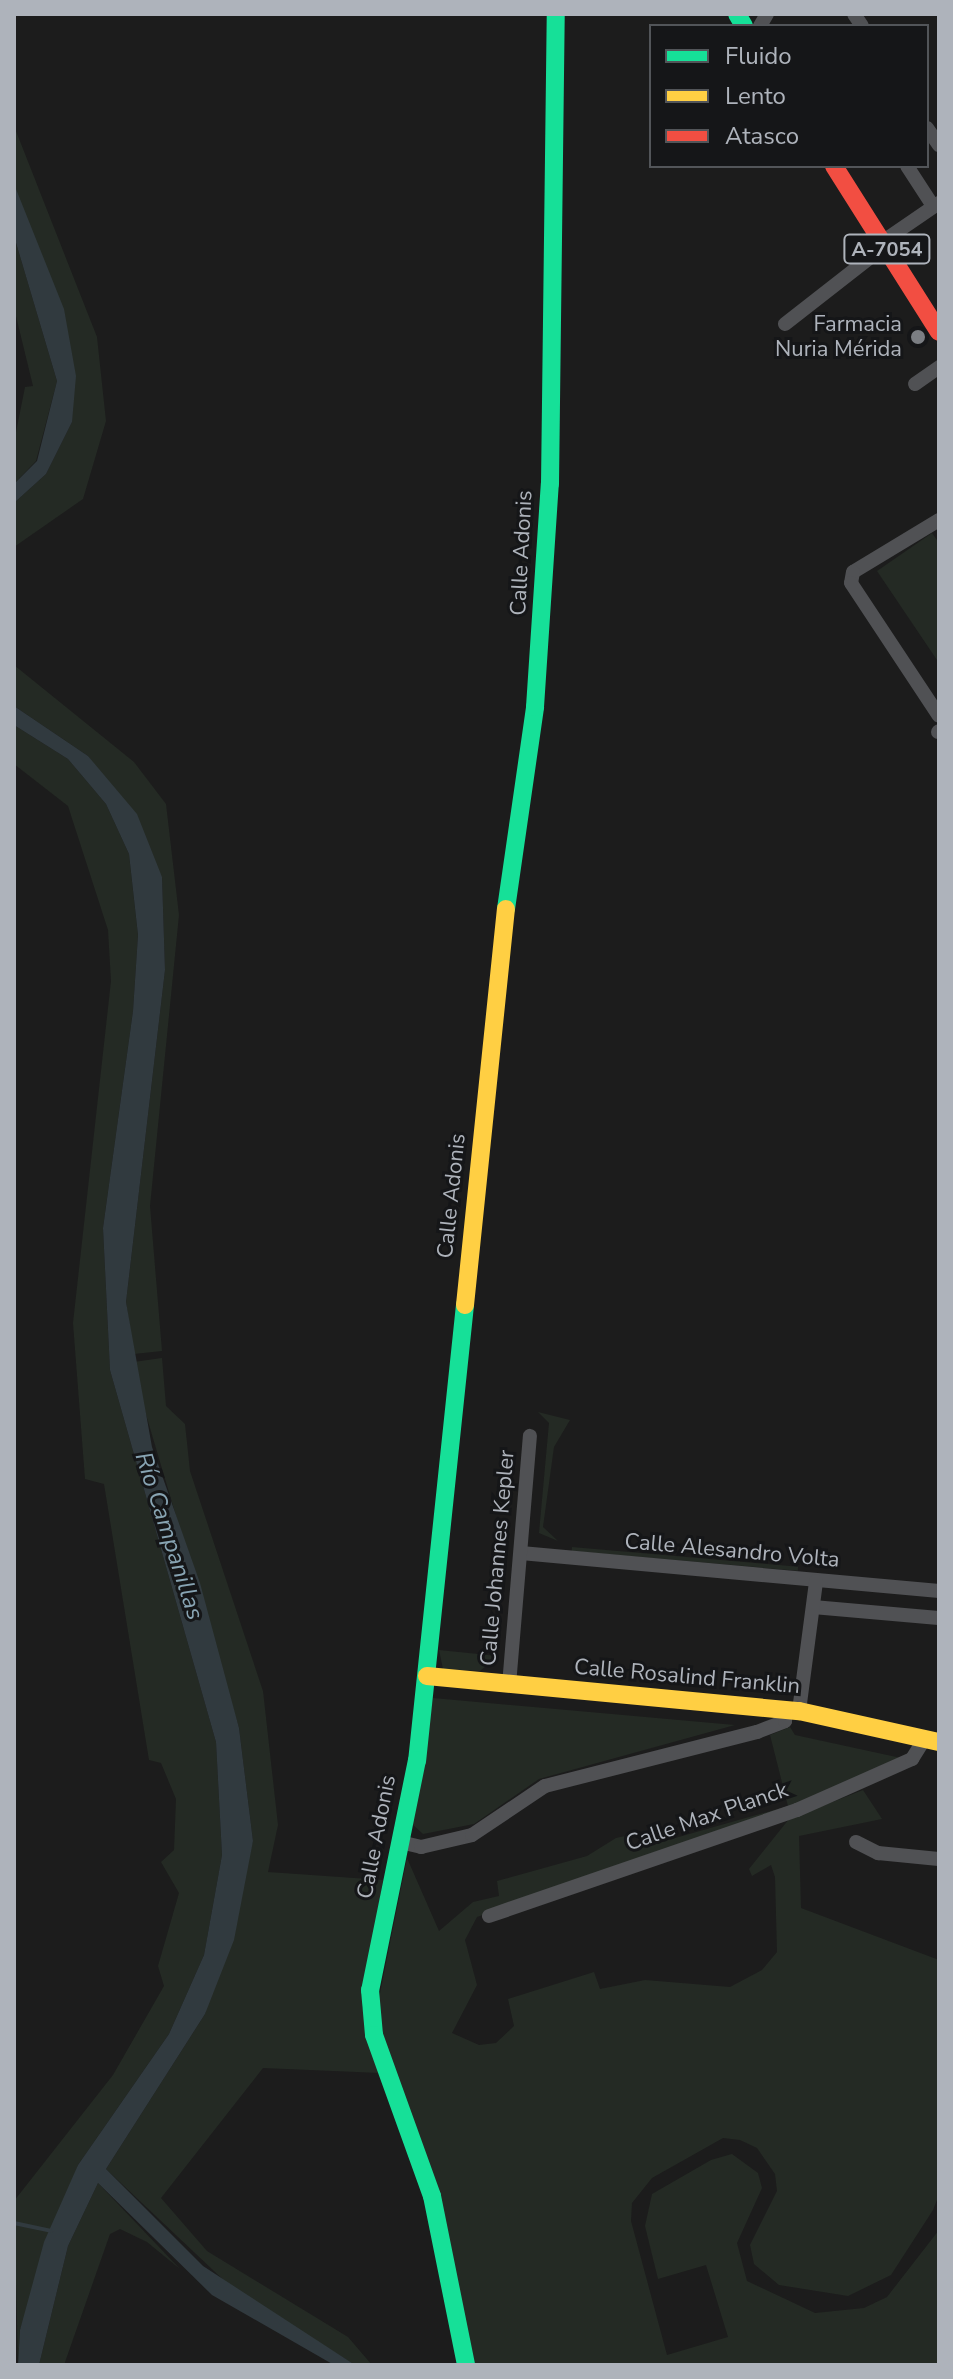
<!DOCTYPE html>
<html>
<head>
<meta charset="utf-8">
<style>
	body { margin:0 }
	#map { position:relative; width:953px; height:2379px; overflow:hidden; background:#1c1c1c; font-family:"Nunito Sans",sans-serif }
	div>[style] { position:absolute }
	.green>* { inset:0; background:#242a24; transform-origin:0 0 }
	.water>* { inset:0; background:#313a3f }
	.stream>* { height:4px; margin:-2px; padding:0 2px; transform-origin:2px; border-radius:2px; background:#313a3f }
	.street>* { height:14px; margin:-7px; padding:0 7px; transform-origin:7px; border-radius:7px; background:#505154 }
	.fast>* { height:18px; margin:-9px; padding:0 9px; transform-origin:9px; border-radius:9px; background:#16e098 }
	.slow>* { height:18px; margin:-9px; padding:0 9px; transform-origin:9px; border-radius:9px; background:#ffcf43 }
	.jam>* { height:18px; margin:-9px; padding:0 9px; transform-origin:9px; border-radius:9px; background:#f24e42 }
	.dots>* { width:22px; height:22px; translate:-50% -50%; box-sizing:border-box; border:4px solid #151618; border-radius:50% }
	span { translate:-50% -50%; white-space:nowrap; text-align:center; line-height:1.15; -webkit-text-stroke:6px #151618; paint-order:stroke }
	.shield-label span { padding:2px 6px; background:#151618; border:2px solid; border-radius:6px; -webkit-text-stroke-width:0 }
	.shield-label { font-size:20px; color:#aeb3bb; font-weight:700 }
	.poi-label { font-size:22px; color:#aeb3bb }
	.right { translate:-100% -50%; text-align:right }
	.street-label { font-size:22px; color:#aeb3bb }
	.water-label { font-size:24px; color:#88a4b3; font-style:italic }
	.frame { position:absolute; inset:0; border:16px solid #aeb3bb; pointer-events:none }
	.legend { position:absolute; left:649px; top:24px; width:280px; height:144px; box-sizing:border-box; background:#151618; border:2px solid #525559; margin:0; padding:10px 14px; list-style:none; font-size:24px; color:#aeb3bb }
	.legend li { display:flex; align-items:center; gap:16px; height:40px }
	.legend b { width:40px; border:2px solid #525559 }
</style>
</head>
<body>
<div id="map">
	<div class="green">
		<i style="clip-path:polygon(14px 126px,97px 337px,106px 421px,83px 499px,14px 547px,14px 503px,46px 474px,72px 422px,14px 184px)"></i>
		<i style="clip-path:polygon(14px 236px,57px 381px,36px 461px,14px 484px,14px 442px,25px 387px,33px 386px,14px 308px)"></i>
		<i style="clip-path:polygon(932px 533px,939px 543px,939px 663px,877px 571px)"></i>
		<i style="clip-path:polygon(14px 665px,134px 762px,166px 804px,179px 915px,150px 1206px,162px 1351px,134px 1354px,126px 1302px,165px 970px,162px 877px,88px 756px,14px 706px)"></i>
		<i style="clip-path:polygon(14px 725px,68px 759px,106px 804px,129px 854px,138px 935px,133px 1011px,103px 1228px,110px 1370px,216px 1742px,222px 1855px,204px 1955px,169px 2034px,78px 2165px,20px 2330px,18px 2365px,14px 2201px,113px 2075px,164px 1986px,158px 1966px,179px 1893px,161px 1862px,174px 1850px,176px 1799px,161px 1763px,149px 1760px,104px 1484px,85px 1479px,73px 1323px,111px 981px,108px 930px,68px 806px,14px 764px)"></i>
		<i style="clip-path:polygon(162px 1358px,166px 1406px,185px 1424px,190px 1471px,263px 1691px,278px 1825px,268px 1872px,383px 1880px,362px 2007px,380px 2073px,263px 2068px,161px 2198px,207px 2251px,348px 2337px,372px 2365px,355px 2365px,232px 2288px,106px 2169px,205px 2014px,253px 1841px,239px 1728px,139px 1391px,134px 1362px)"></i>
		<i style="clip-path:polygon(538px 1412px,570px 1420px,554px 1447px,543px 1527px,558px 1541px,539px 1533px,549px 1423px)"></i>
		<i style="left:572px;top:1547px;width:227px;height:4px;rotate:5deg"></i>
		<i style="clip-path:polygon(439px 1650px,498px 1656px,480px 1671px,443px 1669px)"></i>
		<i style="clip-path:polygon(433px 1698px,735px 1725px,539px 1779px,474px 1824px,423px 1834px,412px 1824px)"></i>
		<i style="clip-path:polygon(790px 1727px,795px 1735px,901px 1758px,789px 1809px,477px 1917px,465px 1940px,477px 1985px,452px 2033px,479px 2045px,496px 2043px,514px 2026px,508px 1999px,594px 1972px,600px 1989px,645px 1980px,730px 1987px,762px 1970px,777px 1952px,775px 1877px,771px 1865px,752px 1876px,749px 1869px,789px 1819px,863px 1790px,882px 1819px,799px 1836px,801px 1908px,939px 1960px,939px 2195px,933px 2210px,891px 2275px,848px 2296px,779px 2285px,754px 2264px,750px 2245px,777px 2191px,775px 2174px,757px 2148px,740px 2140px,723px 2138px,652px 2178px,632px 2203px,631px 2221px,667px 2355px,728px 2337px,706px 2265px,658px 2279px,645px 2226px,652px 2194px,711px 2160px,732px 2154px,758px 2173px,762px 2188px,737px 2243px,747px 2281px,815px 2313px,864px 2308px,887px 2297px,939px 2230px,939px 2365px,471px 2365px,375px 2018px,407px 1858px,439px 1931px,473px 1902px,499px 1896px,497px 1881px,587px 1856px,616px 1838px,630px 1835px,633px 1850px,788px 1806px,770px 1735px)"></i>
		<i style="clip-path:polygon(98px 2183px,180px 2269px,147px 2242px,120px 2229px,110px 2234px,64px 2365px,39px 2365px,68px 2246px)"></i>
	</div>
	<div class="water">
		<i style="clip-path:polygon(14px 184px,64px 309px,76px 376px,72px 422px,46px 474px,14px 503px,14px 484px,37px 461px,57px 381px,14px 236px)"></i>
		<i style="clip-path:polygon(14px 706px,88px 756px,137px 814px,162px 877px,165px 970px,126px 1302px,152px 1447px,200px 1583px,239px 1728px,253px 1841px,234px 1940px,205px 2014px,106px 2169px,203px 2266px,355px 2365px,334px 2365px,212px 2295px,98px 2183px,68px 2246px,39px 2365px,18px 2365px,20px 2330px,44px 2242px,78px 2165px,169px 2034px,204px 1955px,222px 1855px,216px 1742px,110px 1370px,103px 1228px,133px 1011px,138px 935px,129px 854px,106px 804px,68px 759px,14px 725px)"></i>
	</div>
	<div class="stream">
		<i style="left:14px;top:2223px;width:38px;rotate:12deg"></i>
	</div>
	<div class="street">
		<i style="left:854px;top:14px;width:14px;rotate:56deg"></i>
		<i style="left:760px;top:26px;width:14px;rotate:-60deg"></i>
		<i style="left:927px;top:128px;width:21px;rotate:55deg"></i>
		<i style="left:907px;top:166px;width:48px;rotate:57deg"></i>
		<i style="left:882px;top:242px;width:69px;rotate:-34.4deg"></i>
		<i style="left:785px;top:324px;width:127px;rotate:-38deg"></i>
		<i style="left:915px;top:384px;width:29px;rotate:-35deg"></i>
		<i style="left:939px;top:520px;width:100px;rotate:148.8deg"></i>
		<i style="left:853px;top:572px;width:11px;rotate:100deg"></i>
		<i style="left:851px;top:583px;width:159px;rotate:56.5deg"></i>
		<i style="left:938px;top:732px;width:1px;rotate:-45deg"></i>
		<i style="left:521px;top:1553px;width:420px;rotate:5.2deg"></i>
		<i style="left:813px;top:1607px;width:126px;rotate:5deg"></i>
		<i style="left:509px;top:1685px;width:250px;rotate:-85.2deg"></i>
		<i style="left:799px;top:1711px;width:131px;rotate:-82.5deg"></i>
		<i style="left:400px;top:1842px;width:22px;rotate:13deg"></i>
		<i style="left:421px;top:1847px;width:52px;rotate:-13.2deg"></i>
		<i style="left:472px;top:1835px;width:88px;rotate:-33.9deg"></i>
		<i style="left:545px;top:1786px;width:219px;rotate:-14.3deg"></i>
		<i style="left:757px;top:1732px;width:30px;rotate:-21deg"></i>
		<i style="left:785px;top:1721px;width:11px;rotate:-85deg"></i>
		<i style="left:856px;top:1842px;width:25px;rotate:27deg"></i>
		<i style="left:878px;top:1853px;width:61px;rotate:5.6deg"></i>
		<i style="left:489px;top:1916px;width:326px;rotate:-19deg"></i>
		<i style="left:797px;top:1810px;width:126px;rotate:-23.9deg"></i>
		<i style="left:912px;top:1759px;width:25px;rotate:-58deg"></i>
	</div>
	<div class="fast">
		<i style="left:737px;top:14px;width:14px;rotate:60deg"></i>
		<i style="left:506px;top:909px;width:204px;rotate:-81.8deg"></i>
		<i style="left:535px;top:707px;width:224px;rotate:-86.2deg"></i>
		<i style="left:550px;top:484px;width:470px;rotate:-89.3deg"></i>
		<i style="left:465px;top:1305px;width:458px;rotate:96deg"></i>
		<i style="left:417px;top:1760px;width:235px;rotate:101.5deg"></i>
		<i style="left:370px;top:1990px;width:45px;rotate:84.9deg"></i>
		<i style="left:374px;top:2035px;width:171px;rotate:70.2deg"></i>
		<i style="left:432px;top:2196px;width:172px;rotate:78.6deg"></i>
	</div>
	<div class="slow">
		<i style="left:465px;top:1305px;width:398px;rotate:-84.1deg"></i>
		<i style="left:427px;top:1676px;width:374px;rotate:5.4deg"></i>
		<i style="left:799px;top:1711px;width:143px;rotate:12.5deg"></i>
	</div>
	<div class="jam">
		<i style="left:834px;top:166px;width:196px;rotate:57.7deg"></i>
	</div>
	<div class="dots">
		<i style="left:918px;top:337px;background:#7b7e83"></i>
	</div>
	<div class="shield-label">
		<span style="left:887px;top:249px">A-7054</span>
	</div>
	<div class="poi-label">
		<span class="right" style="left:902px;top:337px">Farmacia<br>Nuria Mérida</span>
	</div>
	<div class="street-label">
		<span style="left:522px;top:553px;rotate:-87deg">Calle Adonis</span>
		<span style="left:452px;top:1196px;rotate:-84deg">Calle Adonis</span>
		<span style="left:732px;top:1551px;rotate:5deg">Calle Alesandro Volta</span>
		<span style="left:498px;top:1558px;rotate:-85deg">Calle Johannes Kepler</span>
		<span style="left:687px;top:1677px;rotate:5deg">Calle Rosalind Franklin</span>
		<span style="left:707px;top:1817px;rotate:-19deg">Calle Max Planck</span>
		<span style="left:377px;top:1837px;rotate:-79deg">Calle Adonis</span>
	</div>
	<div class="water-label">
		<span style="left:169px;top:1536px;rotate:72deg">Río Campanillas</span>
	</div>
	<div class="frame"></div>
	<ul class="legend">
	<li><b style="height:10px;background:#16e098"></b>Fluido</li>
	<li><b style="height:10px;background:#ffcf43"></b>Lento</li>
	<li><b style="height:10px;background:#f24e42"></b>Atasco</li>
	</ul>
</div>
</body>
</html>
